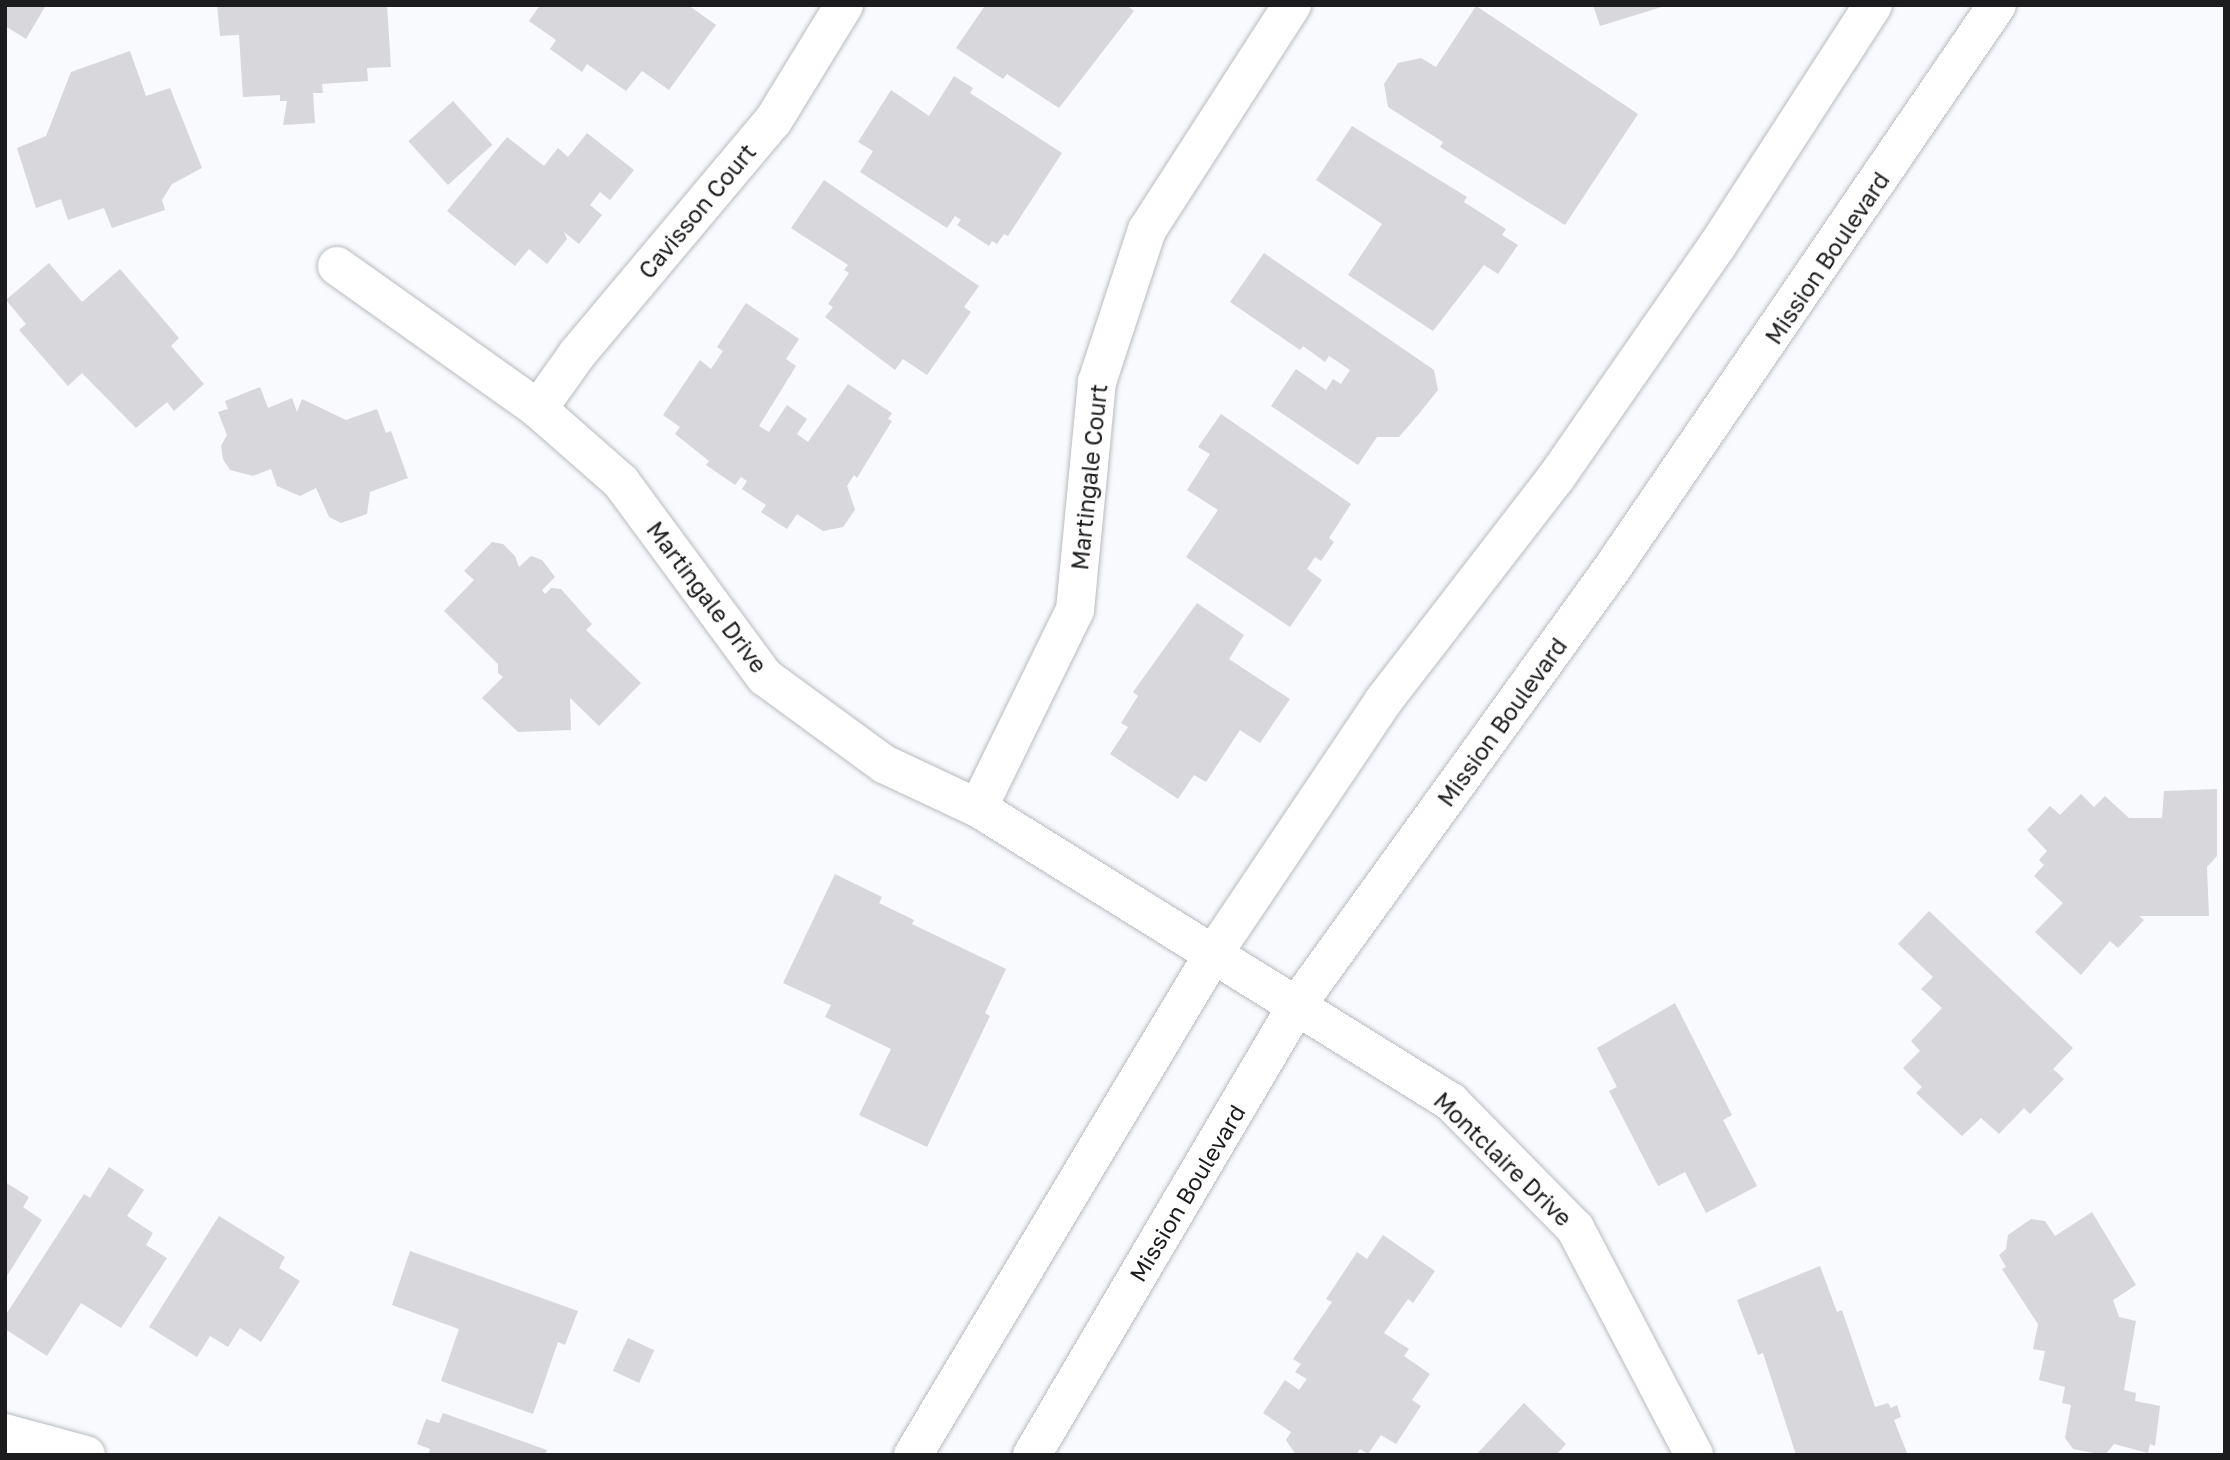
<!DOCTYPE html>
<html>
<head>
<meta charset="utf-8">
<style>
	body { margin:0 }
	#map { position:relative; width:2230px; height:1460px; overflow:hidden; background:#f8fafe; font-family:"Golos Text",sans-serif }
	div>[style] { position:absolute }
	.building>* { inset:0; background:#d8d7db; transform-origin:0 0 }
	.roads { filter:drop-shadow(0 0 2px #b8bbbe) drop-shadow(0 0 2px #b8bbbe) }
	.minor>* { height:38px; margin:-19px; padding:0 19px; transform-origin:19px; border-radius:19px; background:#fff }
	.major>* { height:38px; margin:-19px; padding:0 19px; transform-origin:19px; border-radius:19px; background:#fff }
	span { translate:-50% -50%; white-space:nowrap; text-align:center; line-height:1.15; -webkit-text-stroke:7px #fff; paint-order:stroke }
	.street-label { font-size:23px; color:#1c1c1e }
	.frame { position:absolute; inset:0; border:7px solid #1c1c1e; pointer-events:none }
</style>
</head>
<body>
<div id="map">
	<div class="building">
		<i style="clip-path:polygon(5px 5px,46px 5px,26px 39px,5px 26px)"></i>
		<i style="clip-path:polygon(217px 5px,387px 5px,391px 67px,367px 68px,368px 81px,322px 84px,323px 93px,313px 93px,315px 123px,283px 125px,287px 101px,280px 101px,280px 95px,243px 97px,239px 35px,220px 36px)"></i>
		<i style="clip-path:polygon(540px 5px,688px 5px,716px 25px,669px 90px,642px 71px,626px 91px,587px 64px,582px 72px,550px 49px,556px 40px,529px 21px)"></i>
		<i style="clip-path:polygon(980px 5px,1126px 5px,1134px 11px,1059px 108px,1007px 74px,1003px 79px,956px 48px,984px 7px)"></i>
		<i style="clip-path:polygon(1593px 5px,1665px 5px,1665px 6px,1600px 26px)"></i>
		<i style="clip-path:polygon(1476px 6px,1638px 114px,1565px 225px,1440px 147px,1443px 142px,1388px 107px,1384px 84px,1398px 63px,1421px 58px,1436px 67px)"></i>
		<i style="clip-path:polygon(130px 51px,146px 96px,170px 88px,202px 168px,172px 184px,162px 200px,165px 210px,112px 228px,104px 208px,68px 220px,61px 199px,36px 208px,17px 148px,46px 136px,71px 72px)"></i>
		<i style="clip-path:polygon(954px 76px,973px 88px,970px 93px,1062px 153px,1008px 236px,1004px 234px,997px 244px,992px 241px,989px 246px,957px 225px,961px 220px,955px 216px,947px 228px,860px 172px,873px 151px,858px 142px,891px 90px,929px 116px)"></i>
		<i style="left:453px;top:101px;width:59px;height:60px;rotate:48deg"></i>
		<i style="clip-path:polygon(1352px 126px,1467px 197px,1464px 202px,1506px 229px,1502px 235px,1518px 245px,1498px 274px,1484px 265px,1433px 331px,1348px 275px,1382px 224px,1316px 180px)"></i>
		<i style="clip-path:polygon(587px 133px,634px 170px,610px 200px,600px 192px,590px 205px,602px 215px,579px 244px,564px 232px,567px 239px,547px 264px,529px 249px,515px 266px,447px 211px,507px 137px,544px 166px,558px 148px,568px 157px)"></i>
		<i style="clip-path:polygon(824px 180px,979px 286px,964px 307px,971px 312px,927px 375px,903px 359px,895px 370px,825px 317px,833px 307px,828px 304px,849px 273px,844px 270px,848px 265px,791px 228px)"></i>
		<i style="clip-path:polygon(1264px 253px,1434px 370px,1438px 390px,1418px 415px,1399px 437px,1377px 437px,1358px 465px,1271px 406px,1296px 369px,1326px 390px,1333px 379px,1341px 384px,1350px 370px,1329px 356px,1325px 362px,1303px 346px,1300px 350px,1230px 302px)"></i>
		<i style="clip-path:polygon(49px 263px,82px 302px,120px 269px,179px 338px,171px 346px,204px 384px,174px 411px,167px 402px,136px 428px,82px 373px,68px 386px,19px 330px,26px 324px,6px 300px)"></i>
		<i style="clip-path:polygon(746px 303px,799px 339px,786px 359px,796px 366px,759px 426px,769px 432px,787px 405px,807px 419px,797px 434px,808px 442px,848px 384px,892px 413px,888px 419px,892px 421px,857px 478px,854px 475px,847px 486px,855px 510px,843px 527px,823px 531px,797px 514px,787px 529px,761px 512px,766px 505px,742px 489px,747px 481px,741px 477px,735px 485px,706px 465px,709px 461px,675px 434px,680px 427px,663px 415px,700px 360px,711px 369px,723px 351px,717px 347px)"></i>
		<i style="clip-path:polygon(260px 387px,268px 408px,292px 398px,297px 412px,302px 399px,346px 420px,377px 409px,386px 433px,391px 431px,408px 478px,370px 492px,367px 514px,341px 523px,329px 517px,316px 488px,300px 496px,277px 486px,271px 469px,253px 476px,230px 470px,223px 459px,221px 446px,227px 435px,218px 412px,228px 409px,225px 401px)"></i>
		<i style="clip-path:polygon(1221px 414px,1351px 504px,1329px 538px,1334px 542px,1321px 561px,1315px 557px,1307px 569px,1322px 580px,1290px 627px,1186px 557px,1218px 510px,1187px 490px,1210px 454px,1198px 447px)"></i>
		<i style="clip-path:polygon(492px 542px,503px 544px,515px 556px,519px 567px,531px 556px,542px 560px,555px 577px,542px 590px,545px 594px,551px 588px,561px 589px,592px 624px,586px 630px,641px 683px,599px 726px,570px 698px,571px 730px,518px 732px,482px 698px,503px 677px,498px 673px,498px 664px,444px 611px,474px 580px,464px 571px)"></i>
		<i style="clip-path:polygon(1197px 603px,1244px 635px,1229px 659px,1290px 699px,1260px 743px,1240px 730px,1206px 782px,1194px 775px,1178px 799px,1110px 754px,1128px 727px,1121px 723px,1138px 696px,1133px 692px)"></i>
		<i style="clip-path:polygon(2217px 789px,2217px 856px,2207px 867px,2209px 916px,2139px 916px,2144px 920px,2118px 948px,2110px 941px,2081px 975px,2035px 932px,2063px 903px,2034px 876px,2044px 865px,2039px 860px,2047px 851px,2027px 830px,2050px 806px,2060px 815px,2081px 794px,2094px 807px,2105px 796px,2129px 818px,2162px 818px,2164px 791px)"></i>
		<i style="clip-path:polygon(835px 874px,882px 897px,879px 903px,914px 920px,912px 924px,1006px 969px,985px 1013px,990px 1016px,927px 1147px,859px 1115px,891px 1049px,825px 1017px,831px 1005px,783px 983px)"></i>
		<i style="clip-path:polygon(1929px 911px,2073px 1048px,2053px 1069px,2064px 1079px,2030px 1114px,2024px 1108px,1999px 1134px,1981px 1118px,1962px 1136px,1916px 1093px,1922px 1087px,1903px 1068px,1920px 1051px,1911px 1041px,1942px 1008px,1921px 989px,1933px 977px,1898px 944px)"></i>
		<i style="clip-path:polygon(1675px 1003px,1732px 1115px,1723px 1120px,1757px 1186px,1706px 1213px,1685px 1172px,1658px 1186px,1609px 1091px,1617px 1087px,1597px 1048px)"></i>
		<i style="clip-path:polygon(109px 1167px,144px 1190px,127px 1216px,153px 1233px,146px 1245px,167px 1258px,121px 1328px,81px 1303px,47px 1356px,5px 1329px,5px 1316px,84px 1194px,90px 1198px)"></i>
		<i style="clip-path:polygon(5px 1182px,29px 1197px,23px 1207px,42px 1220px,5px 1279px)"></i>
		<i style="clip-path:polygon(2092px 1212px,2136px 1285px,2113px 1300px,2119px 1317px,2136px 1321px,2124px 1390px,2136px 1393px,2135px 1401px,2160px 1406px,2155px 1446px,2150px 1444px,2148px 1453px,2114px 1444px,2105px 1455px,2073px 1449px,2065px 1438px,2071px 1405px,2062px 1403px,2065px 1387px,2039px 1380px,2045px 1351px,2033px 1349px,2038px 1324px,2002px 1269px,2006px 1267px,1999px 1255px,2006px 1249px,2008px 1235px,2031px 1219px,2045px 1221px,2055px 1236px)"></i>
		<i style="clip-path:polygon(219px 1216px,285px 1257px,279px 1268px,300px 1281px,261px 1342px,240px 1328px,228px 1347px,210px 1336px,197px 1357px,149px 1327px)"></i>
		<i style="clip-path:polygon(1383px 1235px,1435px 1271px,1413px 1303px,1408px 1299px,1384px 1333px,1409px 1349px,1404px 1356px,1430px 1374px,1412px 1400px,1421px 1406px,1396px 1444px,1381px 1435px,1368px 1454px,1360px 1449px,1356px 1455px,1296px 1455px,1286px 1440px,1291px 1432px,1263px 1413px,1285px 1380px,1299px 1390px,1307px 1379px,1295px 1372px,1301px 1364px,1293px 1359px,1332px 1302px,1326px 1299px,1357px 1252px,1367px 1259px)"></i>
		<i style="clip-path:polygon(410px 1251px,578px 1311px,565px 1345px,558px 1342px,533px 1414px,441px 1381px,459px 1329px,392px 1305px)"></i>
		<i style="clip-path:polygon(1820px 1266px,1837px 1312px,1842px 1310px,1875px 1407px,1888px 1403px,1891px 1408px,1897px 1405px,1901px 1417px,1894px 1420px,1907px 1453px,1796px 1455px,1763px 1353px,1758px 1355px,1737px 1300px)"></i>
		<i style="left:628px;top:1338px;width:29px;height:36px;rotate:25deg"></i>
		<i style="clip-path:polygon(1524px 1403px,1566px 1444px,1556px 1455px,1476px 1455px)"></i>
		<i style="clip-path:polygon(443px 1413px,547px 1450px,545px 1455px,428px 1455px,430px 1449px,417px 1444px,426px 1419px,439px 1423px)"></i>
	</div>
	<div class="roads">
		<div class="minor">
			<i style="left:337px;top:266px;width:247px;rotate:35.4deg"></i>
			<i style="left:538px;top:409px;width:111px;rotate:41.3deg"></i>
			<i style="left:621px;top:482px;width:242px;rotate:53.6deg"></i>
			<i style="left:765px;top:677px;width:147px;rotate:36.2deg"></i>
			<i style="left:884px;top:764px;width:104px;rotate:25.1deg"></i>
			<i style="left:978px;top:808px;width:557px;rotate:31.86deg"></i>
			<i style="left:1451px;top:1102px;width:177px;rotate:45.5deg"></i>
			<i style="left:1575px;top:1228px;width:256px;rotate:62.3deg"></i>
			<i style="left:538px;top:409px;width:69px;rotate:-54.5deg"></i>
			<i style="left:578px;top:353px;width:303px;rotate:-50deg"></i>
			<i style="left:773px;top:121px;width:136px;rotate:-58.5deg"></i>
			<i style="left:978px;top:808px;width:220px;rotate:-63.9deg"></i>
			<i style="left:1075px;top:610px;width:229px;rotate:-84.5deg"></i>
			<i style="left:1097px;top:382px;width:160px;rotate:-71.8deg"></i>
			<i style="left:1147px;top:230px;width:268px;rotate:-57.2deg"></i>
			<i style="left:5px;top:1433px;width:84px;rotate:15.2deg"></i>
		</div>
		<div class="major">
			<i style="left:913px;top:1455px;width:582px;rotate:-59.07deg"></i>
			<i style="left:1212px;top:956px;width:308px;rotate:-56.1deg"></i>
			<i style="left:1384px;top:700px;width:279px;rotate:-52.3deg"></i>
			<i style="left:1555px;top:479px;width:284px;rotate:-55.2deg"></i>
			<i style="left:1717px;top:246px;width:287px;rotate:-57.1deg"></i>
			<i style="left:1032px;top:1455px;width:522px;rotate:-59.51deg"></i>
			<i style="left:1297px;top:1005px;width:536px;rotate:-54.18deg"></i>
			<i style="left:1611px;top:570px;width:684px;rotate:-55.66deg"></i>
		</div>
	</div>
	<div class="street-label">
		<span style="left:697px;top:211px;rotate:-50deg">Cavisson Court</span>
		<span style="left:1827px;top:258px;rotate:-56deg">Mission Boulevard</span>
		<span style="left:1089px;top:477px;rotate:-84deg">Martingale Court</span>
		<span style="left:707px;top:597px;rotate:53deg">Martingale Drive</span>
		<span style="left:1502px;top:722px;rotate:-54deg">Mission Boulevard</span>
		<span style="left:1503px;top:1159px;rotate:44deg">Montclaire Drive</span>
		<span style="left:1187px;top:1193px;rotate:-59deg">Mission Boulevard</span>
	</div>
	<div class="frame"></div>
</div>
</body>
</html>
